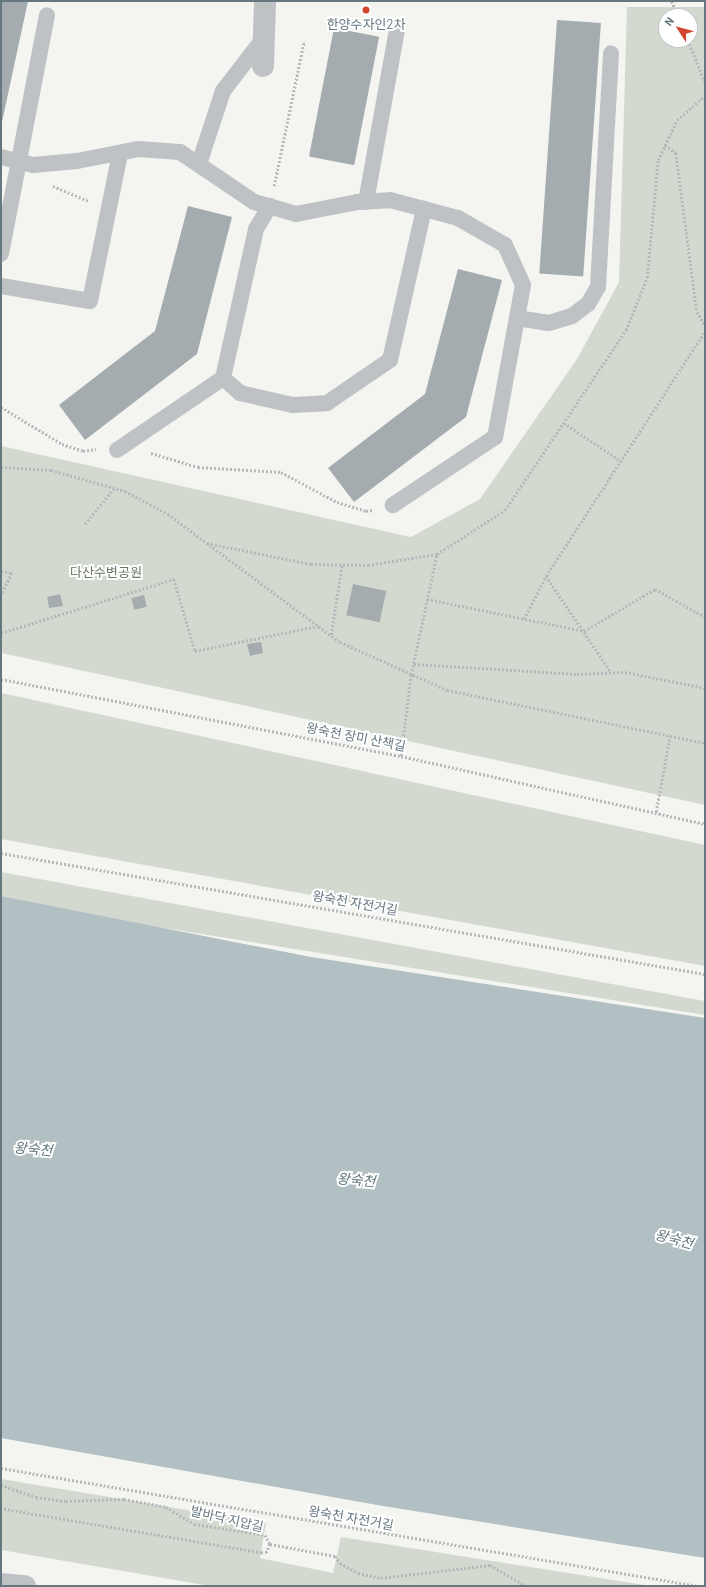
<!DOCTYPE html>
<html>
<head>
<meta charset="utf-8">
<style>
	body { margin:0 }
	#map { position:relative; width:706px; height:1587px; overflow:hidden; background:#f4f4f1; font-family:Barlow,"Noto Sans KR",sans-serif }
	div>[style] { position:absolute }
	.green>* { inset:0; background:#d4d9d0 }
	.water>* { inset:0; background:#b3c0c3 }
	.building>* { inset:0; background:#a4acb0; transform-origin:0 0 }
	.path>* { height:2.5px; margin-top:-1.25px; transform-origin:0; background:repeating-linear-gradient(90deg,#b6b9bb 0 2px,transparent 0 4px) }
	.service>* { height:16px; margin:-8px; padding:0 8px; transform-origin:8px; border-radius:8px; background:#bec2c5 }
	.minor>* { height:22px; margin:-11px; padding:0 11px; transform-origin:11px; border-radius:11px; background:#bec2c5 }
	.tertiary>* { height:22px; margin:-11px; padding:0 11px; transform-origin:11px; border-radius:11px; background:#bec2c5 }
	.dots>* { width:11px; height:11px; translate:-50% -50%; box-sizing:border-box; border:2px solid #fff; border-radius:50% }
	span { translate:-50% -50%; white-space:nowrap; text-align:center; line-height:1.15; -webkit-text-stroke:4px #fff; paint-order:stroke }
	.poi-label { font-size:13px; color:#667780 }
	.park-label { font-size:13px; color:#6a7764 }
	.street-label { font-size:13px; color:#667780 }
	.water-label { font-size:14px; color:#61787d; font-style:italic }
	.frame { position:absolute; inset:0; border:2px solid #667780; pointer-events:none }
	.north { position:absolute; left:658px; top:8px; width:40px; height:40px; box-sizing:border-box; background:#fff; border:1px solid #c2c9cc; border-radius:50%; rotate:306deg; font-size:11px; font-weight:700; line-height:16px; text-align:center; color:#667780 }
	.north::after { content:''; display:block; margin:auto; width:14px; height:18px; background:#d54630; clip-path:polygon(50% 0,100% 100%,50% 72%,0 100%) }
</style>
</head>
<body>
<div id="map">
	<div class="green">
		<i style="clip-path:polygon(evenodd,627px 7px,705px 7px,705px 805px,1px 653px,1px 446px,411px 537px,480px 499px,577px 359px,619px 282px,627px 7px,666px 16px,690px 16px,690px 40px,666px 40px,666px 16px)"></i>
		<i style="clip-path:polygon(1px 693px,705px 845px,705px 966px,1px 839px)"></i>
		<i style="clip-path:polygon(1px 872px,705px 1001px,705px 1015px,108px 919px,1px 896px)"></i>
		<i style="clip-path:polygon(1px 1479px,266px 1523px,260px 1558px,333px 1573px,341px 1537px,651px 1586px,210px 1586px,1px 1550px)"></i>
	</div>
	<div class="water">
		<i style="clip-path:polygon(1px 896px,311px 957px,705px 1018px,705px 1558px,377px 1505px,1px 1438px)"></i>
	</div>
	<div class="building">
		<i style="clip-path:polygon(1px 1px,28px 1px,2px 122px,1px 122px)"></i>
		<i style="left:557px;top:20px;width:44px;height:254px;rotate:4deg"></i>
		<i style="left:334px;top:28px;width:46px;height:131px;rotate:11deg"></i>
		<i style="clip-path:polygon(188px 206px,232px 217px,197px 354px,85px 440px,59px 405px,155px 331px)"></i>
		<i style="clip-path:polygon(458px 269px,502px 280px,466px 417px,354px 502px,328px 468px,425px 394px)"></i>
		<i style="left:353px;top:584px;width:34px;height:32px;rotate:12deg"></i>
		<i style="clip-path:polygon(60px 594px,63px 606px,49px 608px,47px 597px)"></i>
		<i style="left:144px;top:595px;width:12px;height:13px;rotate:76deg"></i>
		<i style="clip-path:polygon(261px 642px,263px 653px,250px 656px,247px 644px)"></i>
	</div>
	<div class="path">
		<i style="left:672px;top:1px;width:16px;rotate:68deg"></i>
		<i style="left:688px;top:40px;width:45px;rotate:68deg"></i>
		<i style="left:665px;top:145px;width:14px;rotate:36deg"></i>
		<i style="left:676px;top:153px;width:160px;rotate:82.5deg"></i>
		<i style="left:697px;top:312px;width:15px;rotate:58deg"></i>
		<i style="left:53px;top:186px;width:39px;rotate:23deg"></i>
		<i style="left:274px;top:186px;width:148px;rotate:-78.3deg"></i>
		<i style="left:1px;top:407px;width:71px;rotate:31.2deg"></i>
		<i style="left:62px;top:444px;width:22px;rotate:18deg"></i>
		<i style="left:83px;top:451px;width:13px;rotate:-9deg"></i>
		<i style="left:564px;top:423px;width:69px;rotate:33.7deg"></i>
		<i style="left:151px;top:453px;width:49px;rotate:16.6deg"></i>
		<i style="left:198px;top:467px;width:83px;rotate:3.4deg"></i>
		<i style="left:281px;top:472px;width:64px;rotate:28.2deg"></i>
		<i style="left:337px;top:502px;width:30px;rotate:17deg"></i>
		<i style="left:366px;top:511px;width:7px;rotate:-8deg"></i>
		<i style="left:1px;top:467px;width:50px;rotate:3.4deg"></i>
		<i style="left:51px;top:470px;width:77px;rotate:15.8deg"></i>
		<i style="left:125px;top:491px;width:49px;rotate:28.1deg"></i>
		<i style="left:168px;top:514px;width:214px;rotate:36.7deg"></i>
		<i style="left:340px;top:642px;width:117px;rotate:24.2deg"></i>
		<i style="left:447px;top:690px;width:263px;rotate:11.6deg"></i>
		<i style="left:85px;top:524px;width:46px;rotate:-51.1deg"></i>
		<i style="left:207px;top:543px;width:106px;rotate:11.4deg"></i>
		<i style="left:311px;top:564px;width:57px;rotate:1deg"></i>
		<i style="left:368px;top:565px;width:70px;rotate:-9.1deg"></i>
		<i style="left:437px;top:554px;width:81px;rotate:-32.9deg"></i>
		<i style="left:505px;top:510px;width:217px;rotate:-56.1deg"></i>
		<i style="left:626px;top:330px;width:56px;rotate:-68deg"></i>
		<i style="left:647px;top:278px;width:119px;rotate:-84.7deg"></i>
		<i style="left:658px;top:160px;width:44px;rotate:-64.6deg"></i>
		<i style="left:677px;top:120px;width:37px;rotate:-41deg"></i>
		<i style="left:1px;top:571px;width:11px;rotate:10deg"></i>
		<i style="left:12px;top:573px;width:25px;rotate:116deg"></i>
		<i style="left:546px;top:576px;width:116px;rotate:55.9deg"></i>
		<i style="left:427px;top:599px;width:160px;rotate:11.5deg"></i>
		<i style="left:584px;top:631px;width:82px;rotate:-30.6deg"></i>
		<i style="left:655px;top:589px;width:57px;rotate:29.2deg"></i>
		<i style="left:524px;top:619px;width:48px;rotate:-62.9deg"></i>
		<i style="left:546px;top:576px;width:292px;rotate:-57deg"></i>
		<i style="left:1px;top:633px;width:181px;rotate:-17.3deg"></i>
		<i style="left:174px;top:579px;width:75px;rotate:73.7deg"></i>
		<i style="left:195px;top:651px;width:126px;rotate:-11.5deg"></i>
		<i style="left:331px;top:635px;width:71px;rotate:-81.1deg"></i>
		<i style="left:414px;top:664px;width:163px;rotate:3.5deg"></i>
		<i style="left:577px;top:674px;width:48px;rotate:-2.4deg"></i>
		<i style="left:625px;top:672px;width:82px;rotate:11.3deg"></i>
		<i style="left:1px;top:679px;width:407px;rotate:10.9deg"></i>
		<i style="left:401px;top:756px;width:312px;rotate:12.6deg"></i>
		<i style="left:401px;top:756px;width:82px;rotate:-83deg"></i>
		<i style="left:411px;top:675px;width:124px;rotate:-77.9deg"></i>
		<i style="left:656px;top:812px;width:77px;rotate:-79.6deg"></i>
		<i style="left:1px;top:853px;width:714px;rotate:9.75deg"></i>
		<i style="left:1px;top:1468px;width:707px;rotate:9.61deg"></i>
		<i style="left:1px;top:1485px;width:37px;rotate:19deg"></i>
		<i style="left:36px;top:1497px;width:30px;rotate:8deg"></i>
		<i style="left:66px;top:1501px;width:58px;rotate:-2deg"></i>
		<i style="left:124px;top:1499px;width:43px;rotate:10.8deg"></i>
		<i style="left:166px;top:1507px;width:33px;rotate:31deg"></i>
		<i style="left:194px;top:1524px;width:72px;rotate:8.8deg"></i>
		<i style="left:265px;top:1535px;width:10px;rotate:61deg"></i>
		<i style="left:270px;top:1544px;width:9px;rotate:111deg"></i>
		<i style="left:267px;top:1552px;width:5px;rotate:169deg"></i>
		<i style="left:262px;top:1553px;width:265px;rotate:-170.4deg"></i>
		<i style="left:270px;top:1544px;width:66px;rotate:10.5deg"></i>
		<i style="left:335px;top:1556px;width:9px;rotate:54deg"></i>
		<i style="left:340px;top:1563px;width:21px;rotate:29deg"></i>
		<i style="left:358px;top:1573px;width:24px;rotate:12deg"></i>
		<i style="left:381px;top:1578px;width:110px;rotate:-6.8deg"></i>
		<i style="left:490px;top:1565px;width:42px;rotate:30.3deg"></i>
	</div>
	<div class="service">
		<i style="left:1px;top:157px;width:33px;rotate:14deg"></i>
		<i style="left:33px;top:165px;width:44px;rotate:-5.2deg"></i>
		<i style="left:77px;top:161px;width:62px;rotate:-11.1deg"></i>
		<i style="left:138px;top:149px;width:42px;rotate:4.1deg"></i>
		<i style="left:180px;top:152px;width:89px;rotate:34deg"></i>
		<i style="left:254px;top:202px;width:44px;rotate:15.9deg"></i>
		<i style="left:296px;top:214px;width:62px;rotate:-11.1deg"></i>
		<i style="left:357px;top:202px;width:33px;rotate:-3deg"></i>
		<i style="left:390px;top:200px;width:70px;rotate:14.8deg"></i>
		<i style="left:458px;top:218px;width:54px;rotate:29.9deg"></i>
		<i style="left:505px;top:245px;width:44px;rotate:65.8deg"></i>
		<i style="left:523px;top:285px;width:155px;rotate:100.4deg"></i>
		<i style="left:495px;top:437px;width:123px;rotate:146.3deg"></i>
		<i style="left:199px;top:164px;width:77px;rotate:-71.8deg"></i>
		<i style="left:223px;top:91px;width:66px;rotate:-52.4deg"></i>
		<i style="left:366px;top:202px;width:175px;rotate:-79.8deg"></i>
		<i style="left:1px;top:254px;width:243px;rotate:-79.1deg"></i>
		<i style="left:1px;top:286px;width:90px;rotate:9.6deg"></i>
		<i style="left:90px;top:301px;width:151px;rotate:-78.5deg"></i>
		<i style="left:517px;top:318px;width:32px;rotate:9deg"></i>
		<i style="left:549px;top:323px;width:24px;rotate:-17deg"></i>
		<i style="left:572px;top:316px;width:20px;rotate:-37deg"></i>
		<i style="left:588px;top:304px;width:20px;rotate:-60deg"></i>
		<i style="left:598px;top:287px;width:234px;rotate:-86.8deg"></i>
		<i style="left:223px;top:378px;width:23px;rotate:41deg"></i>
		<i style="left:240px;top:393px;width:54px;rotate:12.8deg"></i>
		<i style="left:293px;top:405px;width:34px;rotate:-3deg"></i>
		<i style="left:327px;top:403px;width:76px;rotate:-34.3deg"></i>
		<i style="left:390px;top:360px;width:155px;rotate:-77.3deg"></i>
		<i style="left:117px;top:450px;width:128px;rotate:-34.2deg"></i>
		<i style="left:223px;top:378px;width:153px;rotate:-77.5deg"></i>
		<i style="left:256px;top:229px;width:27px;rotate:-59deg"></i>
	</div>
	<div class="minor">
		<i style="left:263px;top:66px;width:65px;rotate:-88.2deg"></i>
	</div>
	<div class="tertiary">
		<i style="left:1px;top:1584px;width:24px;rotate:5deg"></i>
	</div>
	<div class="dots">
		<i style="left:366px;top:10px;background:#d54630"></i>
	</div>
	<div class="poi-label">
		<span style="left:366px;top:24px">한양수자인2차</span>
	</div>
	<div class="park-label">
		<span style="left:106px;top:572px">다산수변공원</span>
	</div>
	<div class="street-label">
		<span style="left:356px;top:737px;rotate:11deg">왕숙천 장미 산책길</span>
		<span style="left:355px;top:903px;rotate:10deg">왕숙천 자전거길</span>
		<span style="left:351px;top:1518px;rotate:10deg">왕숙천 자전거길</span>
		<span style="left:227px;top:1519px;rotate:13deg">발바닥 지압길</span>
	</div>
	<div class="water-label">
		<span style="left:33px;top:1149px;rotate:5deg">왕숙천</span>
		<span style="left:356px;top:1180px;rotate:5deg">왕숙천</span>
		<span style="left:674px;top:1239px;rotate:15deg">왕숙천</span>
	</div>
	<div class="frame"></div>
	<div class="north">N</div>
</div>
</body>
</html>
